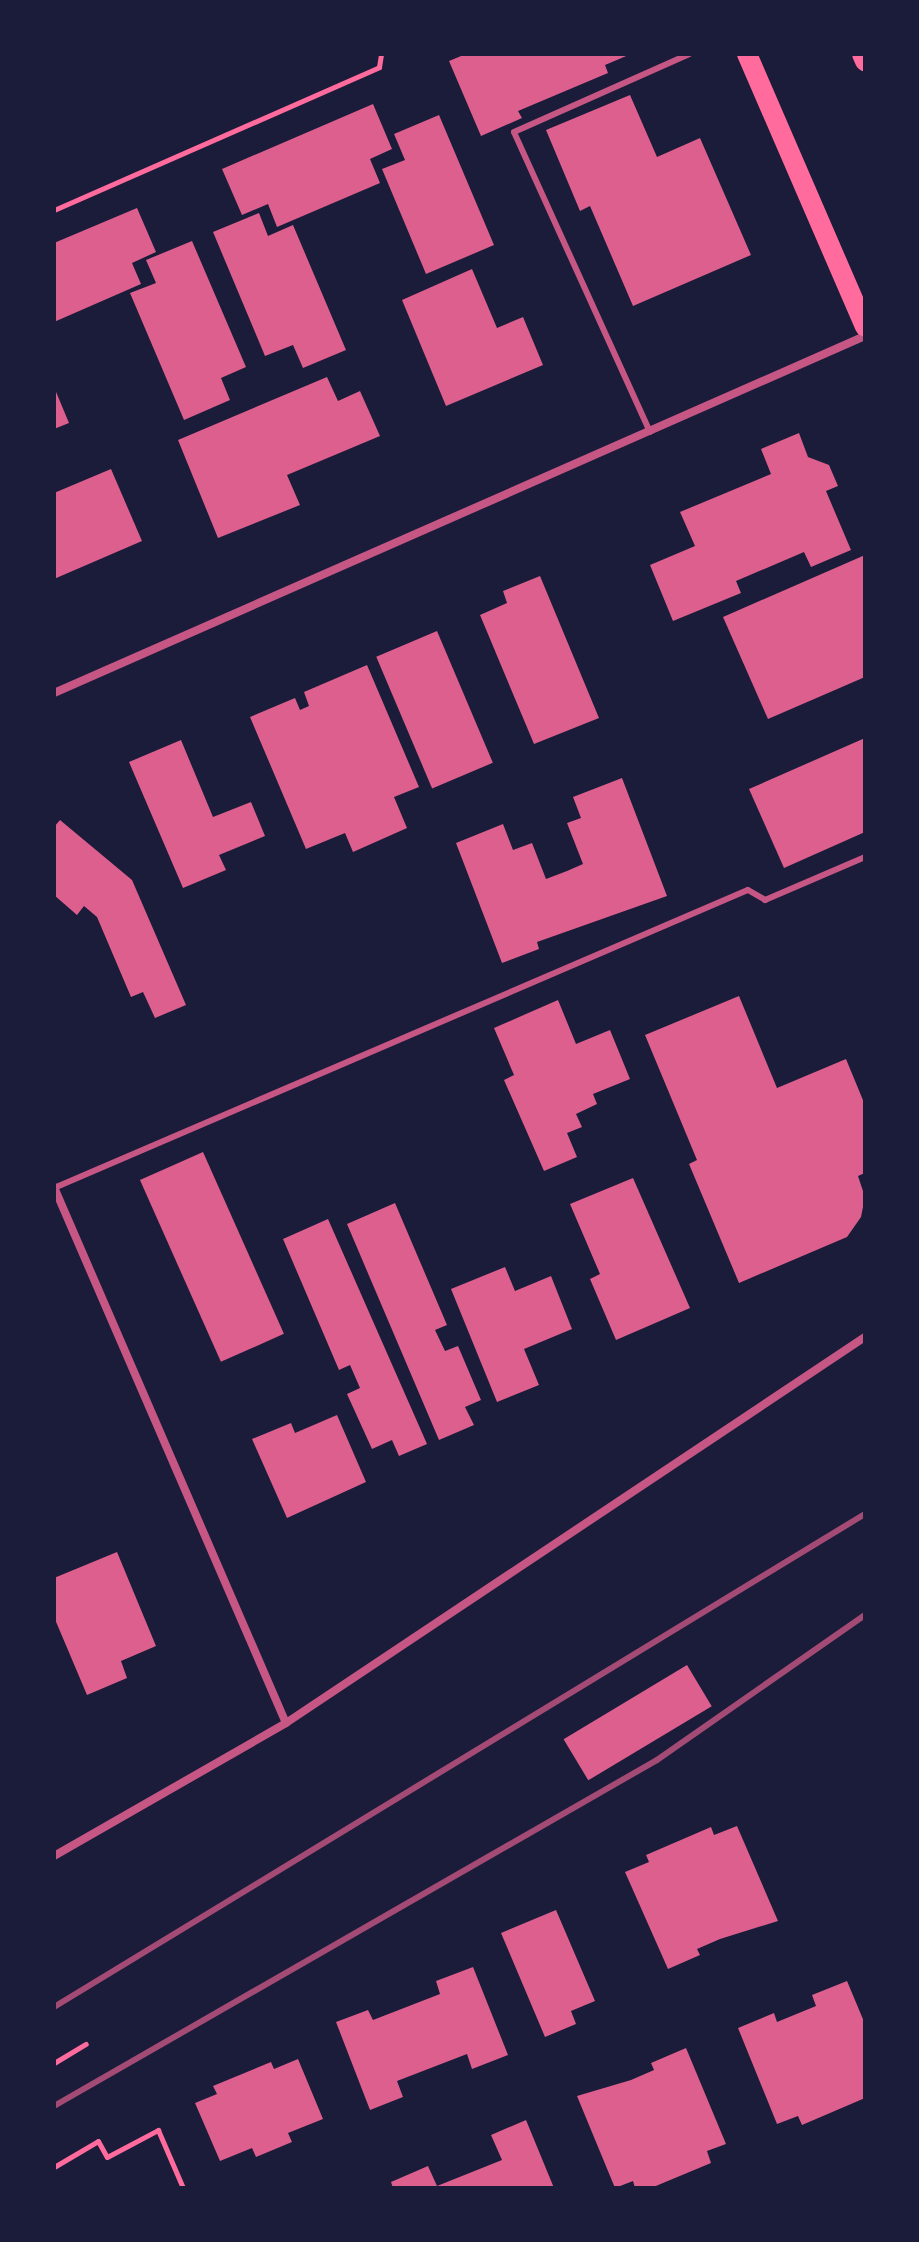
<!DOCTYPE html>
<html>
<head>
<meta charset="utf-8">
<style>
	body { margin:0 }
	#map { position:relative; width:919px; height:2242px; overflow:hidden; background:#1b1b3a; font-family:"Crimson Pro",serif }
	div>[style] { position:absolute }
	.building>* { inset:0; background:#dd5f8e; transform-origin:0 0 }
	.path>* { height:5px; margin:-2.5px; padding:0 2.5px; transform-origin:2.5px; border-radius:2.5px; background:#ff6b9d }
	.service>* { height:6px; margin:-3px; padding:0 3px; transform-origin:3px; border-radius:3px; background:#c65784 }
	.minor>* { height:8px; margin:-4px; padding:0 4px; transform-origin:4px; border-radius:4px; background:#c65784 }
	.primary>* { height:20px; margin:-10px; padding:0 10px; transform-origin:10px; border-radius:10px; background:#ff6b9d }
	.rail>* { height:6px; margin:-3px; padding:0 3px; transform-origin:3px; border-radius:3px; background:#a44b75 }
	span { translate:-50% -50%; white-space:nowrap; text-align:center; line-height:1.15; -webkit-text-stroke:8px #1b1b3a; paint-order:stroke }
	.frame { position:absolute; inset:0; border:56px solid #1b1b3a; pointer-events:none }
</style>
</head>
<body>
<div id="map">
	<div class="building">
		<i style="clip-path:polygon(466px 54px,631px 54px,605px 65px,608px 73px,518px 111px,522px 118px,481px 136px,449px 61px)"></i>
		<i style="clip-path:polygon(630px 95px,657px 157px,700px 138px,751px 255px,633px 306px,590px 206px,580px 211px,546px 130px)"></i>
		<i style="clip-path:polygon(373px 104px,392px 149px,370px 159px,380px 183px,277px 227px,268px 204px,242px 215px,222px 169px)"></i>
		<i style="clip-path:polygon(439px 115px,494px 245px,426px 274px,382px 169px,405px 160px,394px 134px)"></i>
		<i style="clip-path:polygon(137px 208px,156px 252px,132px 263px,141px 284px,54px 322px,54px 243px)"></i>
		<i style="clip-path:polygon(259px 213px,268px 236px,293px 225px,346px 350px,303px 368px,293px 345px,265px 356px,213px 232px)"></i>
		<i style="clip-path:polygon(192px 241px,246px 367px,221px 378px,230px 400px,184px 420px,130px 293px,156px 283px,146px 260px)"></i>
		<i style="clip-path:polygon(472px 269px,497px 328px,523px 317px,543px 365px,446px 406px,402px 300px)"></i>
		<i style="clip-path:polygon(327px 377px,338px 401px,360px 391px,380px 436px,287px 475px,300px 505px,218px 538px,178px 440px)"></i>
		<i style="clip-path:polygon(54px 387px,69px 423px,54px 429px)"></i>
		<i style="clip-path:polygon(799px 433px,808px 457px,829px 465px,838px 486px,826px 491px,851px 550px,811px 567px,804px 552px,736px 581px,741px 593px,673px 621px,650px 565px,695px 546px,680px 512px,771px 474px,761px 449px)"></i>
		<i style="clip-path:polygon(111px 469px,142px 541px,54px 579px,54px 493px)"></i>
		<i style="clip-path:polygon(865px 555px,865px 677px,768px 719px,723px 617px)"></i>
		<i style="clip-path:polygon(540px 576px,599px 718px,534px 744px,480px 615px,507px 603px,503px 591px)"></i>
		<i style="left:437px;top:631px;width:143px;height:66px;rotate:67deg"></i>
		<i style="clip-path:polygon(367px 665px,419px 787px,394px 797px,407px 828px,353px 852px,345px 833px,306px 849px,250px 717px,295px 698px,300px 710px,309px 706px,304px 692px)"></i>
		<i style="clip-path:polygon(865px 738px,865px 832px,784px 868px,749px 789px)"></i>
		<i style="clip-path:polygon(181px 740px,213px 817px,251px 802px,265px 836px,219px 855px,226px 870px,183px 888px,129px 762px)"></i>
		<i style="clip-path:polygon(622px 778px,667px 896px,537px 942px,539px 949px,502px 963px,456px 843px,503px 824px,513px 850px,532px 843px,546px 879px,567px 871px,583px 864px,567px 823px,581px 818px,573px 797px)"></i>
		<i style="clip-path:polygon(60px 820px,132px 880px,186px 1005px,155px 1018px,143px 992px,131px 997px,97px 917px,84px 906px,77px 915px,54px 895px,54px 827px)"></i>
		<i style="clip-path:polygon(739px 996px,777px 1088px,846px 1059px,865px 1105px,865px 1173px,858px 1176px,865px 1197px,861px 1217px,847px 1237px,739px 1283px,689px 1164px,697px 1160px,645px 1035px)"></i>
		<i style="clip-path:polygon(558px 1000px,576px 1044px,610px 1030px,630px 1079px,593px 1094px,597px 1104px,576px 1114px,582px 1127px,567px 1133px,577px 1157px,544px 1171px,504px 1080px,514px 1075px,494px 1028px)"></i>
		<i style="left:203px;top:1152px;width:199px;height:69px;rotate:66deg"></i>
		<i style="clip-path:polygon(633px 1178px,690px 1308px,616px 1340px,590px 1279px,600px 1274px,570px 1204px)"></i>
		<i style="clip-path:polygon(395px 1203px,447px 1325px,435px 1330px,445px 1351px,458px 1346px,481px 1400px,465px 1407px,474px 1425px,439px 1440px,347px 1224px)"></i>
		<i style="clip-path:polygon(328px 1219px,427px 1444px,399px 1456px,392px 1440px,372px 1449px,347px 1394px,360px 1388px,350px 1365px,339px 1370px,283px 1239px)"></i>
		<i style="clip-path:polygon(505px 1267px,515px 1291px,551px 1276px,572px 1329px,524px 1349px,539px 1385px,497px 1402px,451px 1289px)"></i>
		<i style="clip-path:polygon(337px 1415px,366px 1482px,287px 1518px,252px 1439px,291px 1423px,295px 1433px)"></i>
		<i style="clip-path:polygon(117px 1552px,156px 1646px,121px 1661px,127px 1678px,87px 1695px,54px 1617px,54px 1578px)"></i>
		<i style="left:687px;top:1665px;width:48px;height:144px;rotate:59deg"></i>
		<i style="clip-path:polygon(737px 1826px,778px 1921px,720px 1939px,697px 1949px,700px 1955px,668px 1969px,625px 1872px,649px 1862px,646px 1855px,711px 1827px,714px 1835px)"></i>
		<i style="clip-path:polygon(556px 1910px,595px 2001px,571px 2011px,576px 2024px,545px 2037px,501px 1933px)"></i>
		<i style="clip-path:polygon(473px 1967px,508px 2055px,472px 2069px,467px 2054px,397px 2081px,403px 2097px,370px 2110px,336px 2022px,368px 2010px,373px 2020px,440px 1994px,436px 1981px)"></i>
		<i style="clip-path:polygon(847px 1981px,865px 2024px,865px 2098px,802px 2125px,798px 2116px,777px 2124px,738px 2028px,774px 2013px,777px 2022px,816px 2006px,812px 1995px)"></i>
		<i style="clip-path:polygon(686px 2048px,726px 2144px,707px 2151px,711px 2163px,651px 2188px,635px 2188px,633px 2181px,615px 2188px,577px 2096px,631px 2080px,654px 2070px,651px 2063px)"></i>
		<i style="clip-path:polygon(298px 2059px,323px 2119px,288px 2133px,292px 2142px,256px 2157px,252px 2148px,220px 2161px,195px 2103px,217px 2094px,213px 2086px,271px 2062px,274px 2069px)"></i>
		<i style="clip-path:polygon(526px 2120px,554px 2188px,393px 2188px,391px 2182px,428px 2166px,437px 2186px,502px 2160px,491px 2135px)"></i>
	</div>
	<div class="path">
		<i style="left:54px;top:210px;width:355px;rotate:-23.7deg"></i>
		<i style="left:379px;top:67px;width:13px;rotate:-81deg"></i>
		<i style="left:54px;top:2063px;width:37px;rotate:-31deg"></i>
		<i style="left:54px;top:2167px;width:51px;rotate:-30.6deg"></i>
		<i style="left:98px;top:2141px;width:18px;rotate:61deg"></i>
		<i style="left:107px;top:2157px;width:58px;rotate:-27.9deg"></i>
		<i style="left:158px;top:2130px;width:63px;rotate:66.7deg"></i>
	</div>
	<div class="service">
		<i style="left:650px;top:432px;width:329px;rotate:-114.4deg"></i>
		<i style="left:514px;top:132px;width:192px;rotate:-24deg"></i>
		<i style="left:54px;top:1188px;width:755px;rotate:-23.24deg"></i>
		<i style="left:748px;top:890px;width:20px;rotate:30deg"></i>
		<i style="left:765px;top:900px;width:109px;rotate:-23.3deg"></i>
	</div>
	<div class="minor">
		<i style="left:54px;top:693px;width:886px;rotate:-23.76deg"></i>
		<i style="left:54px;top:1187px;width:584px;rotate:66.6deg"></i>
		<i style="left:54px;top:1856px;width:267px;rotate:-29.8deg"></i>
		<i style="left:286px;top:1723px;width:696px;rotate:-33.69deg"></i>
	</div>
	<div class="primary">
		<i style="left:747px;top:54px;width:297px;rotate:66.6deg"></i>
		<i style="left:862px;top:54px;width:8px;rotate:67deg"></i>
	</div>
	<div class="rail">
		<i style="left:54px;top:2007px;width:949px;rotate:-31.3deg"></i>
		<i style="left:54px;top:2106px;width:695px;rotate:-29.85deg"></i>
		<i style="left:657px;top:1760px;width:254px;rotate:-34.9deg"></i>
	</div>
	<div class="frame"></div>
</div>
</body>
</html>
